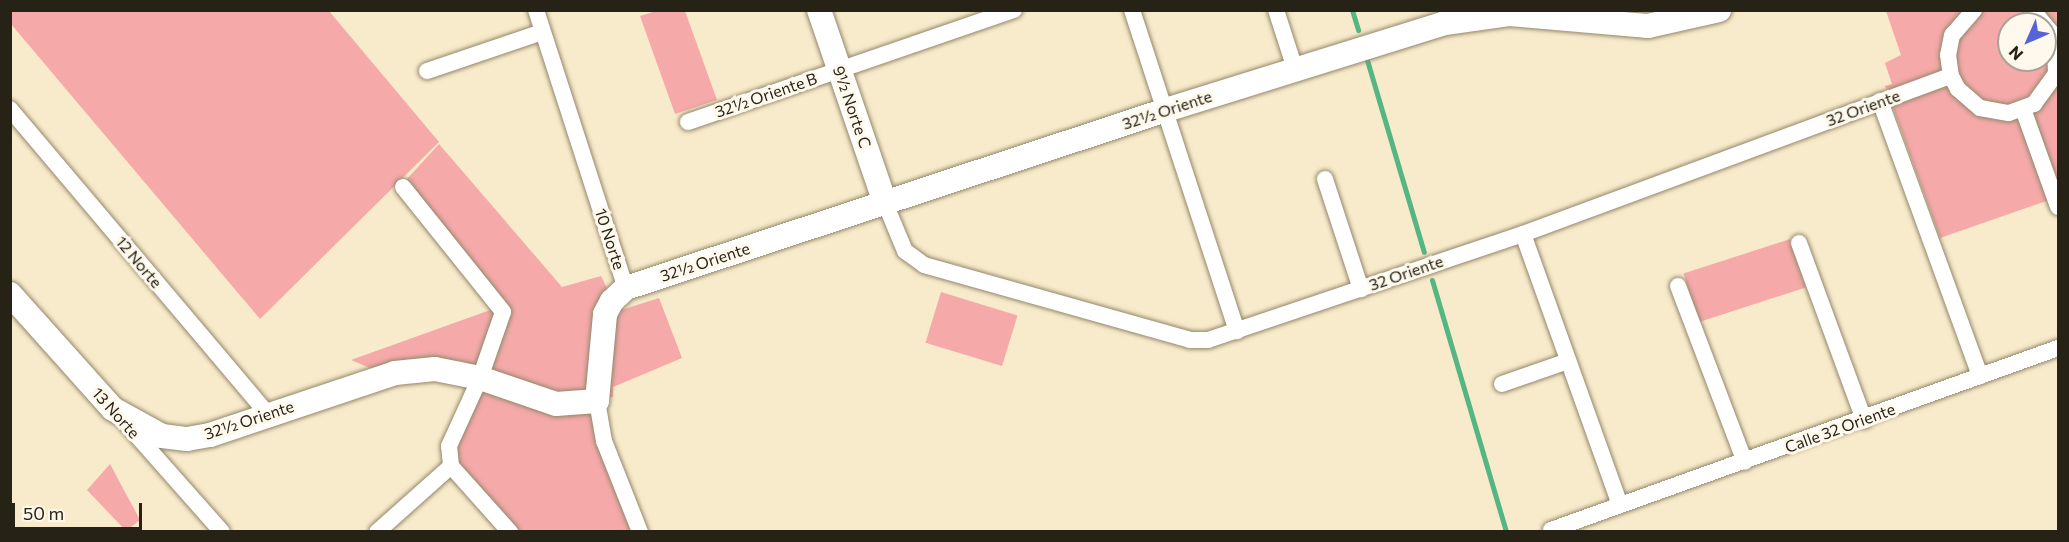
<!DOCTYPE html>
<html>
<head>
<meta charset="utf-8">
<style>
	body { margin:0 }
	#map { position:relative; width:2069px; height:542px; overflow:hidden; background:#f8ebcb; font-family:Commissioner,sans-serif }
	div>[style] { position:absolute }
	.green>* { inset:0; background:#f5a9a9; transform-origin:0 0 }
	.stream>* { height:5px; margin:-2.5px; padding:0 2.5px; transform-origin:2.5px; border-radius:2.5px; background:#55b683 }
	.roads { filter:drop-shadow(0 0 2px #93876b) drop-shadow(0 0 2px #93876b) }
	.street>* { height:16px; margin:-8px; padding:0 8px; transform-origin:8px; border-radius:8px; background:#fff }
	.secondary>* { height:24px; margin:-12px; padding:0 12px; transform-origin:12px; border-radius:12px; background:#fff }
	span { translate:-50% -50%; white-space:nowrap; text-align:center; line-height:1.15; -webkit-text-stroke:6px #fef9ec; paint-order:stroke }
	.street-label { font-size:16px; color:#272216 }
	.frame { position:absolute; inset:0; border:12px solid #272216; pointer-events:none }
	.north { position:absolute; left:1997px; top:12px; width:60px; height:60px; box-sizing:border-box; background:#fef9ec; border:2px solid #a8a396; border-radius:50%; rotate:225deg; font-size:16px; font-weight:700; line-height:24px; text-align:center; color:#272216 }
	.north::after { content:''; display:block; margin:auto; width:21px; height:27px; background:#5664da; clip-path:polygon(50% 0,100% 100%,50% 72%,0 100%) }
	.scale { position:absolute; left:12px; top:503px; width:130px; height:27px; box-sizing:border-box; border:3px solid #272216; border-top:0; padding-left:8px; font-size:18px; line-height:21px; white-space:nowrap; color:#272216; -webkit-text-stroke:4px #fef9ec; paint-order:stroke }
</style>
</head>
<body>
<div id="map">
	<div class="green">
		<i style="clip-path:polygon(10px 11px,329px 11px,439px 142px,260px 319px,11px 24px)"></i>
		<i style="clip-path:polygon(656px 11px,685px 11px,717px 100px,675px 114px,640px 16px)"></i>
		<i style="clip-path:polygon(evenodd,1886px 11px,2058px 11px,2058px 197px,1940px 238px,1885px 86px,1892px 84px,1885px 63px,1901px 55px,1886px 11px,2009px 24px,2045px 24px,2045px 60px,2009px 60px,2009px 24px)"></i>
		<i style="clip-path:polygon(439px 144px,562px 287px,601px 276px,618px 311px,659px 298px,682px 358px,613px 387px,613px 397px,584px 400px,460px 361px,409px 359px,370px 368px,351px 360px,507px 304px,407px 179px)"></i>
		<i style="left:1790px;top:239px;width:51px;height:112px;rotate:72deg"></i>
		<i style="left:941px;top:292px;width:80px;height:53px;rotate:17deg"></i>
		<i style="clip-path:polygon(483px 387px,593px 408px,596px 442px,632px 531px,520px 531px,457px 463px,456px 446px)"></i>
		<i style="clip-path:polygon(110px 464px,140px 520px,126px 531px,87px 490px)"></i>
	</div>
	<div class="stream">
		<i style="left:1352px;top:10px;width:21px;rotate:73deg"></i>
		<i style="left:1367px;top:60px;width:200px;rotate:73.5deg"></i>
		<i style="left:1432px;top:280px;width:263px;rotate:73.6deg"></i>
	</div>
	<div class="roads">
		<div class="street">
			<i style="left:536px;top:10px;width:292px;rotate:72.1deg"></i>
			<i style="left:1132px;top:10px;width:338px;rotate:71.9deg"></i>
			<i style="left:1276px;top:10px;width:62px;rotate:72.1deg"></i>
			<i style="left:1974px;top:10px;width:33px;rotate:131deg"></i>
			<i style="left:1952px;top:35px;width:20px;rotate:101deg"></i>
			<i style="left:1948px;top:55px;width:21px;rotate:82deg"></i>
			<i style="left:1951px;top:76px;width:15px;rotate:62deg"></i>
			<i style="left:1958px;top:89px;width:29px;rotate:41deg"></i>
			<i style="left:1980px;top:108px;width:29px;rotate:10deg"></i>
			<i style="left:2009px;top:113px;width:27px;rotate:-20deg"></i>
			<i style="left:2034px;top:104px;width:37px;rotate:-54deg"></i>
			<i style="left:2056px;top:74px;width:37px;rotate:-92deg"></i>
			<i style="left:2055px;top:37px;width:35px;rotate:-130deg"></i>
			<i style="left:427px;top:71px;width:121px;rotate:-18.7deg"></i>
			<i style="left:1880px;top:101px;width:293px;rotate:70deg"></i>
			<i style="left:10px;top:109px;width:399px;rotate:49.8deg"></i>
			<i style="left:2023px;top:109px;width:104px;rotate:70.3deg"></i>
			<i style="left:688px;top:122px;width:345px;rotate:-19deg"></i>
			<i style="left:1325px;top:179px;width:116px;rotate:71.9deg"></i>
			<i style="left:403px;top:187px;width:160px;rotate:51.3deg"></i>
			<i style="left:503px;top:312px;width:70px;rotate:109.2deg"></i>
			<i style="left:480px;top:378px;width:75px;rotate:114.5deg"></i>
			<i style="left:449px;top:446px;width:20px;rotate:84deg"></i>
			<i style="left:451px;top:466px;width:89px;rotate:48.2deg"></i>
			<i style="left:885px;top:203px;width:52px;rotate:67.4deg"></i>
			<i style="left:905px;top:251px;width:24px;rotate:36deg"></i>
			<i style="left:924px;top:265px;width:276px;rotate:15.7deg"></i>
			<i style="left:1190px;top:340px;width:18px"></i>
			<i style="left:1208px;top:340px;width:332px;rotate:-18.6deg"></i>
			<i style="left:1523px;top:234px;width:456px;rotate:-20.3deg"></i>
			<i style="left:1523px;top:234px;width:288px;rotate:70.3deg"></i>
			<i style="left:1799px;top:243px;width:189px;rotate:69.8deg"></i>
			<i style="left:1678px;top:286px;width:188px;rotate:69.2deg"></i>
			<i style="left:1502px;top:384px;width:70px;rotate:-19.2deg"></i>
			<i style="left:597px;top:401px;width:41px;rotate:80.1deg"></i>
			<i style="left:604px;top:441px;width:98px;rotate:68.4deg"></i>
			<i style="left:123px;top:420px;width:149px;rotate:48.5deg"></i>
			<i style="left:1551px;top:530px;width:539px;rotate:-19.75deg"></i>
			<i style="left:377px;top:532px;width:99px;rotate:-41.7deg"></i>
		</div>
		<div class="secondary">
			<i style="left:819px;top:10px;width:204px;rotate:71.1deg"></i>
			<i style="left:10px;top:294px;width:154px;rotate:48.2deg"></i>
			<i style="left:113px;top:409px;width:56px;rotate:28.9deg"></i>
			<i style="left:162px;top:436px;width:25px;rotate:7deg"></i>
			<i style="left:187px;top:439px;width:23px;rotate:-10deg"></i>
			<i style="left:210px;top:435px;width:195px;rotate:-18.5deg"></i>
			<i style="left:395px;top:373px;width:40px;rotate:-5.7deg"></i>
			<i style="left:435px;top:369px;width:46px;rotate:11.3deg"></i>
			<i style="left:480px;top:378px;width:80px;rotate:18.9deg"></i>
			<i style="left:556px;top:404px;width:41px;rotate:-4.2deg"></i>
			<i style="left:597px;top:401px;width:87px;rotate:-84.7deg"></i>
			<i style="left:605px;top:314px;width:15px;rotate:-62deg"></i>
			<i style="left:612px;top:301px;width:19px;rotate:-43deg"></i>
			<i style="left:626px;top:288px;width:569px;rotate:-18.24deg"></i>
			<i style="left:1166px;top:110px;width:292px;rotate:-17.3deg"></i>
			<i style="left:1445px;top:23px;width:66px;rotate:-7.9deg"></i>
			<i style="left:1510px;top:14px;width:139px;rotate:5deg"></i>
			<i style="left:1648px;top:26px;width:73px;rotate:-12.7deg"></i>
		</div>
	</div>
	<div class="street-label">
		<span style="left:766px;top:95px;rotate:-19deg">32½ Oriente B</span>
		<span style="left:852px;top:107px;rotate:71deg">9½ Norte C</span>
		<span style="left:1863px;top:108px;rotate:-20deg">32 Oriente</span>
		<span style="left:1167px;top:110px;rotate:-18deg">32½ Oriente</span>
		<span style="left:610px;top:239px;rotate:72deg">10 Norte</span>
		<span style="left:139px;top:262px;rotate:50deg">12 Norte</span>
		<span style="left:705px;top:262px;rotate:-18deg">32½ Oriente</span>
		<span style="left:1406px;top:273px;rotate:-19deg">32 Oriente</span>
		<span style="left:116px;top:413px;rotate:48deg">13 Norte</span>
		<span style="left:249px;top:420px;rotate:-18deg">32½ Oriente</span>
		<span style="left:1840px;top:428px;rotate:-20deg">Calle 32 Oriente</span>
	</div>
	<div class="frame"></div>
	<div class="north">N</div>
	<div class="scale">50 m</div>
</div>
</body>
</html>
